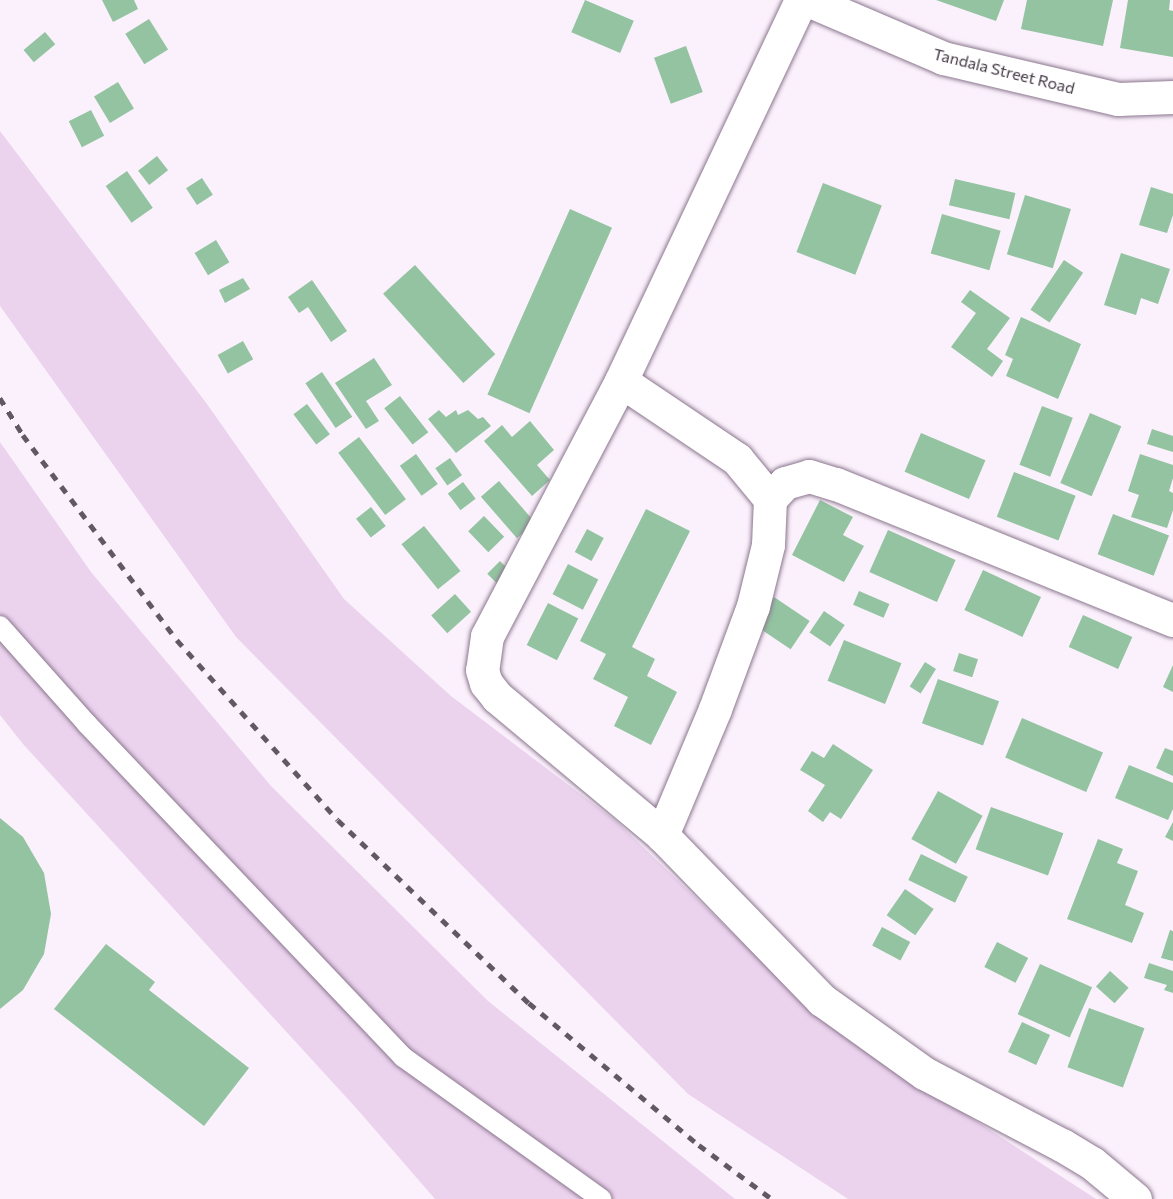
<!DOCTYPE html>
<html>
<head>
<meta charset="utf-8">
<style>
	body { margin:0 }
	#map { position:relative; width:1173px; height:1199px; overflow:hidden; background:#fbf1fc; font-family:Commissioner,sans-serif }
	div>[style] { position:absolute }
	.green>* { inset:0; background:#ebd3ee }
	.building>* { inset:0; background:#93c3a1; transform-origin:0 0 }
	.roads { filter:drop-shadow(0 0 2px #8b768e) drop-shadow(0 0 2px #8b768e) }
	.service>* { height:20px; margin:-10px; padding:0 10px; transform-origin:10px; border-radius:10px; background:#fff }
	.minor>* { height:33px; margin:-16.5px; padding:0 16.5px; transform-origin:16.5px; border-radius:16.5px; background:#fff }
	.rail>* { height:4.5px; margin-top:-2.25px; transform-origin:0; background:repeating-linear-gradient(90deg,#625863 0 8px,transparent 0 16px) }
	span { translate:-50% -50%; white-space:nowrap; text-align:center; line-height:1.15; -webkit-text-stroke:5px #fff; paint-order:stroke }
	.street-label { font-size:16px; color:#423843 }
</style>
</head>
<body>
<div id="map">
	<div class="green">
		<i style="clip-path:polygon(0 131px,207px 404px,344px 599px,451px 696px,616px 821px,827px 1024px,1096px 1199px,848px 1199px,688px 1094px,236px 637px,0 306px)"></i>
		<i style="clip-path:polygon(0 442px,91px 572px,271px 786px,488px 1001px,735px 1199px,435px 1199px,357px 1109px,23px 744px,0 715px)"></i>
	</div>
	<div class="building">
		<i style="clip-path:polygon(102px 0,134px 0,138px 9px,113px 22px)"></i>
		<i style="left:585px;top:0;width:53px;height:35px;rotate:23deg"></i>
		<i style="clip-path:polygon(936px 0,1004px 0,996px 21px)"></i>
		<i style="clip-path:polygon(1027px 0,1113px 0,1103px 46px,1021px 29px)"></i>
		<i style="clip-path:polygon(1128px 0,1170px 0,1169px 10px,1173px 11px,1173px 57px,1120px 48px)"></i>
		<i style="left:149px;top:19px;width:36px;height:28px;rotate:58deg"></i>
		<i style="left:45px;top:32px;width:16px;height:28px;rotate:50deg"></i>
		<i style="left:686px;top:46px;width:49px;height:34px;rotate:70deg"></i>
		<i style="left:118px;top:82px;width:31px;height:28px;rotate:59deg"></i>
		<i style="left:91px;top:110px;width:29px;height:25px;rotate:63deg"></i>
		<i style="left:157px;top:156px;width:18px;height:24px;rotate:52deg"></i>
		<i style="left:127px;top:171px;width:45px;height:26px;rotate:55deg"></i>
		<i style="left:202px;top:178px;width:20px;height:19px;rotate:57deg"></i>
		<i style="left:955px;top:179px;width:62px;height:27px;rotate:13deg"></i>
		<i style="left:823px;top:183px;width:63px;height:74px;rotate:21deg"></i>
		<i style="clip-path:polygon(1151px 187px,1173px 194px,1173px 215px,1167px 233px,1139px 225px)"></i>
		<i style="left:1025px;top:195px;width:48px;height:62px;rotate:17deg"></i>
		<i style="left:570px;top:209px;width:46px;height:203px;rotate:24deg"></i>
		<i style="left:942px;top:214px;width:61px;height:41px;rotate:16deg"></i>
		<i style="left:216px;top:240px;width:26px;height:25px;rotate:59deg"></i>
		<i style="clip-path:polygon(1121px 253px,1170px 269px,1158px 304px,1141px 298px,1136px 315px,1104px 305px)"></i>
		<i style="left:1064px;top:260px;width:23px;height:60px;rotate:34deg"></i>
		<i style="left:415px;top:265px;width:120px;height:43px;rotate:48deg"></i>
		<i style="clip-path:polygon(243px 278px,250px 289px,225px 303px,219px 290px)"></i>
		<i style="clip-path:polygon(312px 280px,347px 331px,331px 342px,308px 307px,299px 313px,288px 297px)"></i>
		<i style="clip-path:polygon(970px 290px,1010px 318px,987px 349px,1003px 361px,992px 377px,951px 347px,976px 313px,961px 302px)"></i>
		<i style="clip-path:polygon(1021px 317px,1081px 344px,1058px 399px,1006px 376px,1013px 359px,1005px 355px)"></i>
		<i style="left:243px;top:341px;width:21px;height:29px;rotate:61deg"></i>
		<i style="clip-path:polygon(374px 358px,392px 385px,366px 401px,379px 421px,366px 429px,335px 383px)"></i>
		<i style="left:322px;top:372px;width:54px;height:20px;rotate:56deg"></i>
		<i style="left:400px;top:396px;width:46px;height:20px;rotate:52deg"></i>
		<i style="left:307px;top:404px;width:38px;height:17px;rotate:53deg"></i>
		<i style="left:1042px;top:406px;width:33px;height:63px;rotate:21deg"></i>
		<i style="clip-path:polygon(439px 410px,446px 417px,456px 410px,458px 415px,468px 410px,478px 419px,483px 417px,491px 426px,456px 453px,428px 419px)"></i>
		<i style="left:1090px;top:413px;width:34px;height:76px;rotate:23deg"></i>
		<i style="clip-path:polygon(530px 421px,554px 450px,537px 465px,550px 480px,532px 496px,484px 441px,502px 425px,512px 437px)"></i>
		<i style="clip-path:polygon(1152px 429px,1173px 436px,1173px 452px,1147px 444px)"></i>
		<i style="left:921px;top:433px;width:70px;height:42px;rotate:23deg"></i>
		<i style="left:359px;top:437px;width:78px;height:26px;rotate:53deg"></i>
		<i style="left:416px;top:454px;width:37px;height:20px;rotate:54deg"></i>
		<i style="clip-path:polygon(1140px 454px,1173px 465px,1173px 478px,1169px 491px,1173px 493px,1173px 510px,1167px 528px,1131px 517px,1139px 495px,1128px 491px)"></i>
		<i style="left:450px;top:458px;width:21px;height:18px;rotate:55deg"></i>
		<i style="left:1014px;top:472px;width:66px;height:48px;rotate:21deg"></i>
		<i style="left:499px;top:481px;width:55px;height:24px;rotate:49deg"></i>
		<i style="left:463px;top:482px;width:21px;height:19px;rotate:53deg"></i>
		<i style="clip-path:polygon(820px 500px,853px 517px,843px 535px,864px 546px,844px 582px,792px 555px)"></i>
		<i style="left:371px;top:507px;width:24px;height:19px;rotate:52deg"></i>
		<i style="clip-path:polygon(646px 509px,690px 531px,632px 647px,655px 659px,647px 676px,677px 692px,651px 745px,614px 726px,628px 697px,593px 679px,606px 654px,580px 641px)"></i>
		<i style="left:1113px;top:514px;width:60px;height:43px;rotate:21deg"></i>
		<i style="left:484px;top:516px;width:29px;height:22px;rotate:46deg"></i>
		<i style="left:424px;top:526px;width:58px;height:29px;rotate:51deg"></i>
		<i style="left:587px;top:529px;width:19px;height:26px;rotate:28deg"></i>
		<i style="left:888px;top:530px;width:74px;height:46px;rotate:24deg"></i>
		<i style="left:500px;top:561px;width:17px;height:18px;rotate:45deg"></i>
		<i style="left:568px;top:564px;width:34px;height:34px;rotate:27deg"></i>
		<i style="left:983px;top:570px;width:64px;height:44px;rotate:25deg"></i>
		<i style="left:859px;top:591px;width:33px;height:15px;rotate:23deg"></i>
		<i style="left:455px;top:594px;width:24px;height:32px;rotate:48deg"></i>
		<i style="left:774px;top:597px;width:43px;height:34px;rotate:34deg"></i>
		<i style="left:548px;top:603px;width:34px;height:47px;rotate:27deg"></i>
		<i style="left:824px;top:611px;width:25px;height:26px;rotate:34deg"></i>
		<i style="left:1083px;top:615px;width:54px;height:35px;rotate:24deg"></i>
		<i style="left:844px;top:640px;width:62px;height:44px;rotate:22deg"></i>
		<i style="left:959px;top:653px;width:20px;height:19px;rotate:18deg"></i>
		<i style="left:925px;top:662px;width:13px;height:29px;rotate:32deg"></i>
		<i style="clip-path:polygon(1173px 665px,1173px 692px,1163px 687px)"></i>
		<i style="left:938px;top:679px;width:65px;height:47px;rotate:20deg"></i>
		<i style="left:1022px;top:718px;width:88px;height:43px;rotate:23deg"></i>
		<i style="clip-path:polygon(833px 744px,873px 770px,841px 819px,830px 812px,823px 822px,808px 811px,825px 785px,800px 770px,812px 751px,824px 758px)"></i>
		<i style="clip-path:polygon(1165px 748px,1173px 751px,1173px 776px,1156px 768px)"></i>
		<i style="clip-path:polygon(1129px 765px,1173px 783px,1173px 809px,1168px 820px,1115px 798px)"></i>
		<i style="left:938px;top:791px;width:51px;height:55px;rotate:29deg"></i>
		<i style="left:991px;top:807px;width:77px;height:45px;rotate:20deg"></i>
		<i style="clip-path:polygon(0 818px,23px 837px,44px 873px,51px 914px,44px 954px,23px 990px,0 1009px)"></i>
		<i style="clip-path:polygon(1173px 822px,1173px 841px,1165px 837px)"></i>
		<i style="clip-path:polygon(1098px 839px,1123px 849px,1117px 863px,1138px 871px,1125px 905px,1144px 913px,1132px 943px,1067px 919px)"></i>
		<i style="left:921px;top:854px;width:52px;height:29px;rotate:26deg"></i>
		<i style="left:905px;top:889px;width:35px;height:32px;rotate:35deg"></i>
		<i style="left:882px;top:927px;width:32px;height:21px;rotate:28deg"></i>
		<i style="clip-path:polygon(1170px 930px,1173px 931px,1173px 961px,1161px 958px)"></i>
		<i style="left:997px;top:942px;width:35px;height:28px;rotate:27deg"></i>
		<i style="clip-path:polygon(106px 944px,155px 982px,149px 990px,249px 1068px,204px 1126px,54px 1009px)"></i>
		<i style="clip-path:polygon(1149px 963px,1173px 971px,1173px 993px,1164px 990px,1167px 985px,1144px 978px)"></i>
		<i style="left:1040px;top:964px;width:57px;height:55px;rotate:24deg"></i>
		<i style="left:1110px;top:971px;width:25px;height:21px;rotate:42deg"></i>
		<i style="left:1089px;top:1008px;width:59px;height:63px;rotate:20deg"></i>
		<i style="left:1022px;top:1022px;width:31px;height:33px;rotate:25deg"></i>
	</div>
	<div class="roads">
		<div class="service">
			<i style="left:0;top:626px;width:131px;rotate:48.4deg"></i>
			<i style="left:87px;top:724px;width:459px;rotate:46.5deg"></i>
			<i style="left:403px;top:1057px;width:244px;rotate:35.6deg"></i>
		</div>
		<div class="minor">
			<i style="left:801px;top:0;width:421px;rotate:115.3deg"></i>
			<i style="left:621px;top:381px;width:288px;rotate:117.7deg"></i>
			<i style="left:487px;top:636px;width:34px;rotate:98deg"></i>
			<i style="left:482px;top:670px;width:14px;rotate:73deg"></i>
			<i style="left:486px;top:683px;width:18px;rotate:52deg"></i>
			<i style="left:497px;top:697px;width:215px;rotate:39.9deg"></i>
			<i style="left:662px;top:835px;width:230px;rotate:45.9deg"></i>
			<i style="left:822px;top:1000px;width:125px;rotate:35.6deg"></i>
			<i style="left:924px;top:1073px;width:156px;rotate:27.6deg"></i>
			<i style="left:1062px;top:1145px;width:35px;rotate:31deg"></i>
			<i style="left:1092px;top:1163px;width:56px;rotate:39.9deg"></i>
			<i style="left:808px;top:0;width:147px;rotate:23.2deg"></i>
			<i style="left:943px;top:58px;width:180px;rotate:13.2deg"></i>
			<i style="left:1118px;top:99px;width:55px;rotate:-2.1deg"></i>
			<i style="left:621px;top:381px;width:140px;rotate:33.9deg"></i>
			<i style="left:737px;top:459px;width:52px;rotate:50.5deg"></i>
			<i style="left:770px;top:499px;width:46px;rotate:92.5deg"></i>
			<i style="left:768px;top:545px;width:63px;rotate:103.8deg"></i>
			<i style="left:753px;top:606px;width:110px;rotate:110.3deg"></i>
			<i style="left:715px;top:709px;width:137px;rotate:112.8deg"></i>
			<i style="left:770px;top:499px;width:22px;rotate:-47deg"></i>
			<i style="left:785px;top:483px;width:25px;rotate:-16deg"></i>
			<i style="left:809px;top:476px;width:28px;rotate:17deg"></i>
			<i style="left:836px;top:484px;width:363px;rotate:22deg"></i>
		</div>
	</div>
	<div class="rail">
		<i style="left:0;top:398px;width:44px;rotate:58.1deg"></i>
		<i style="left:23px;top:435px;width:256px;rotate:53.1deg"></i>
		<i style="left:177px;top:640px;width:241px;rotate:48.2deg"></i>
		<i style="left:338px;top:820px;width:265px;rotate:43.8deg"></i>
		<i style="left:529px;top:1003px;width:222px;rotate:39.9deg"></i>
		<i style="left:699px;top:1145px;width:91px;rotate:36.5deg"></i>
	</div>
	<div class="street-label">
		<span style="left:1004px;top:71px;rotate:14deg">Tandala Street Road</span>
	</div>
</div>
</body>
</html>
